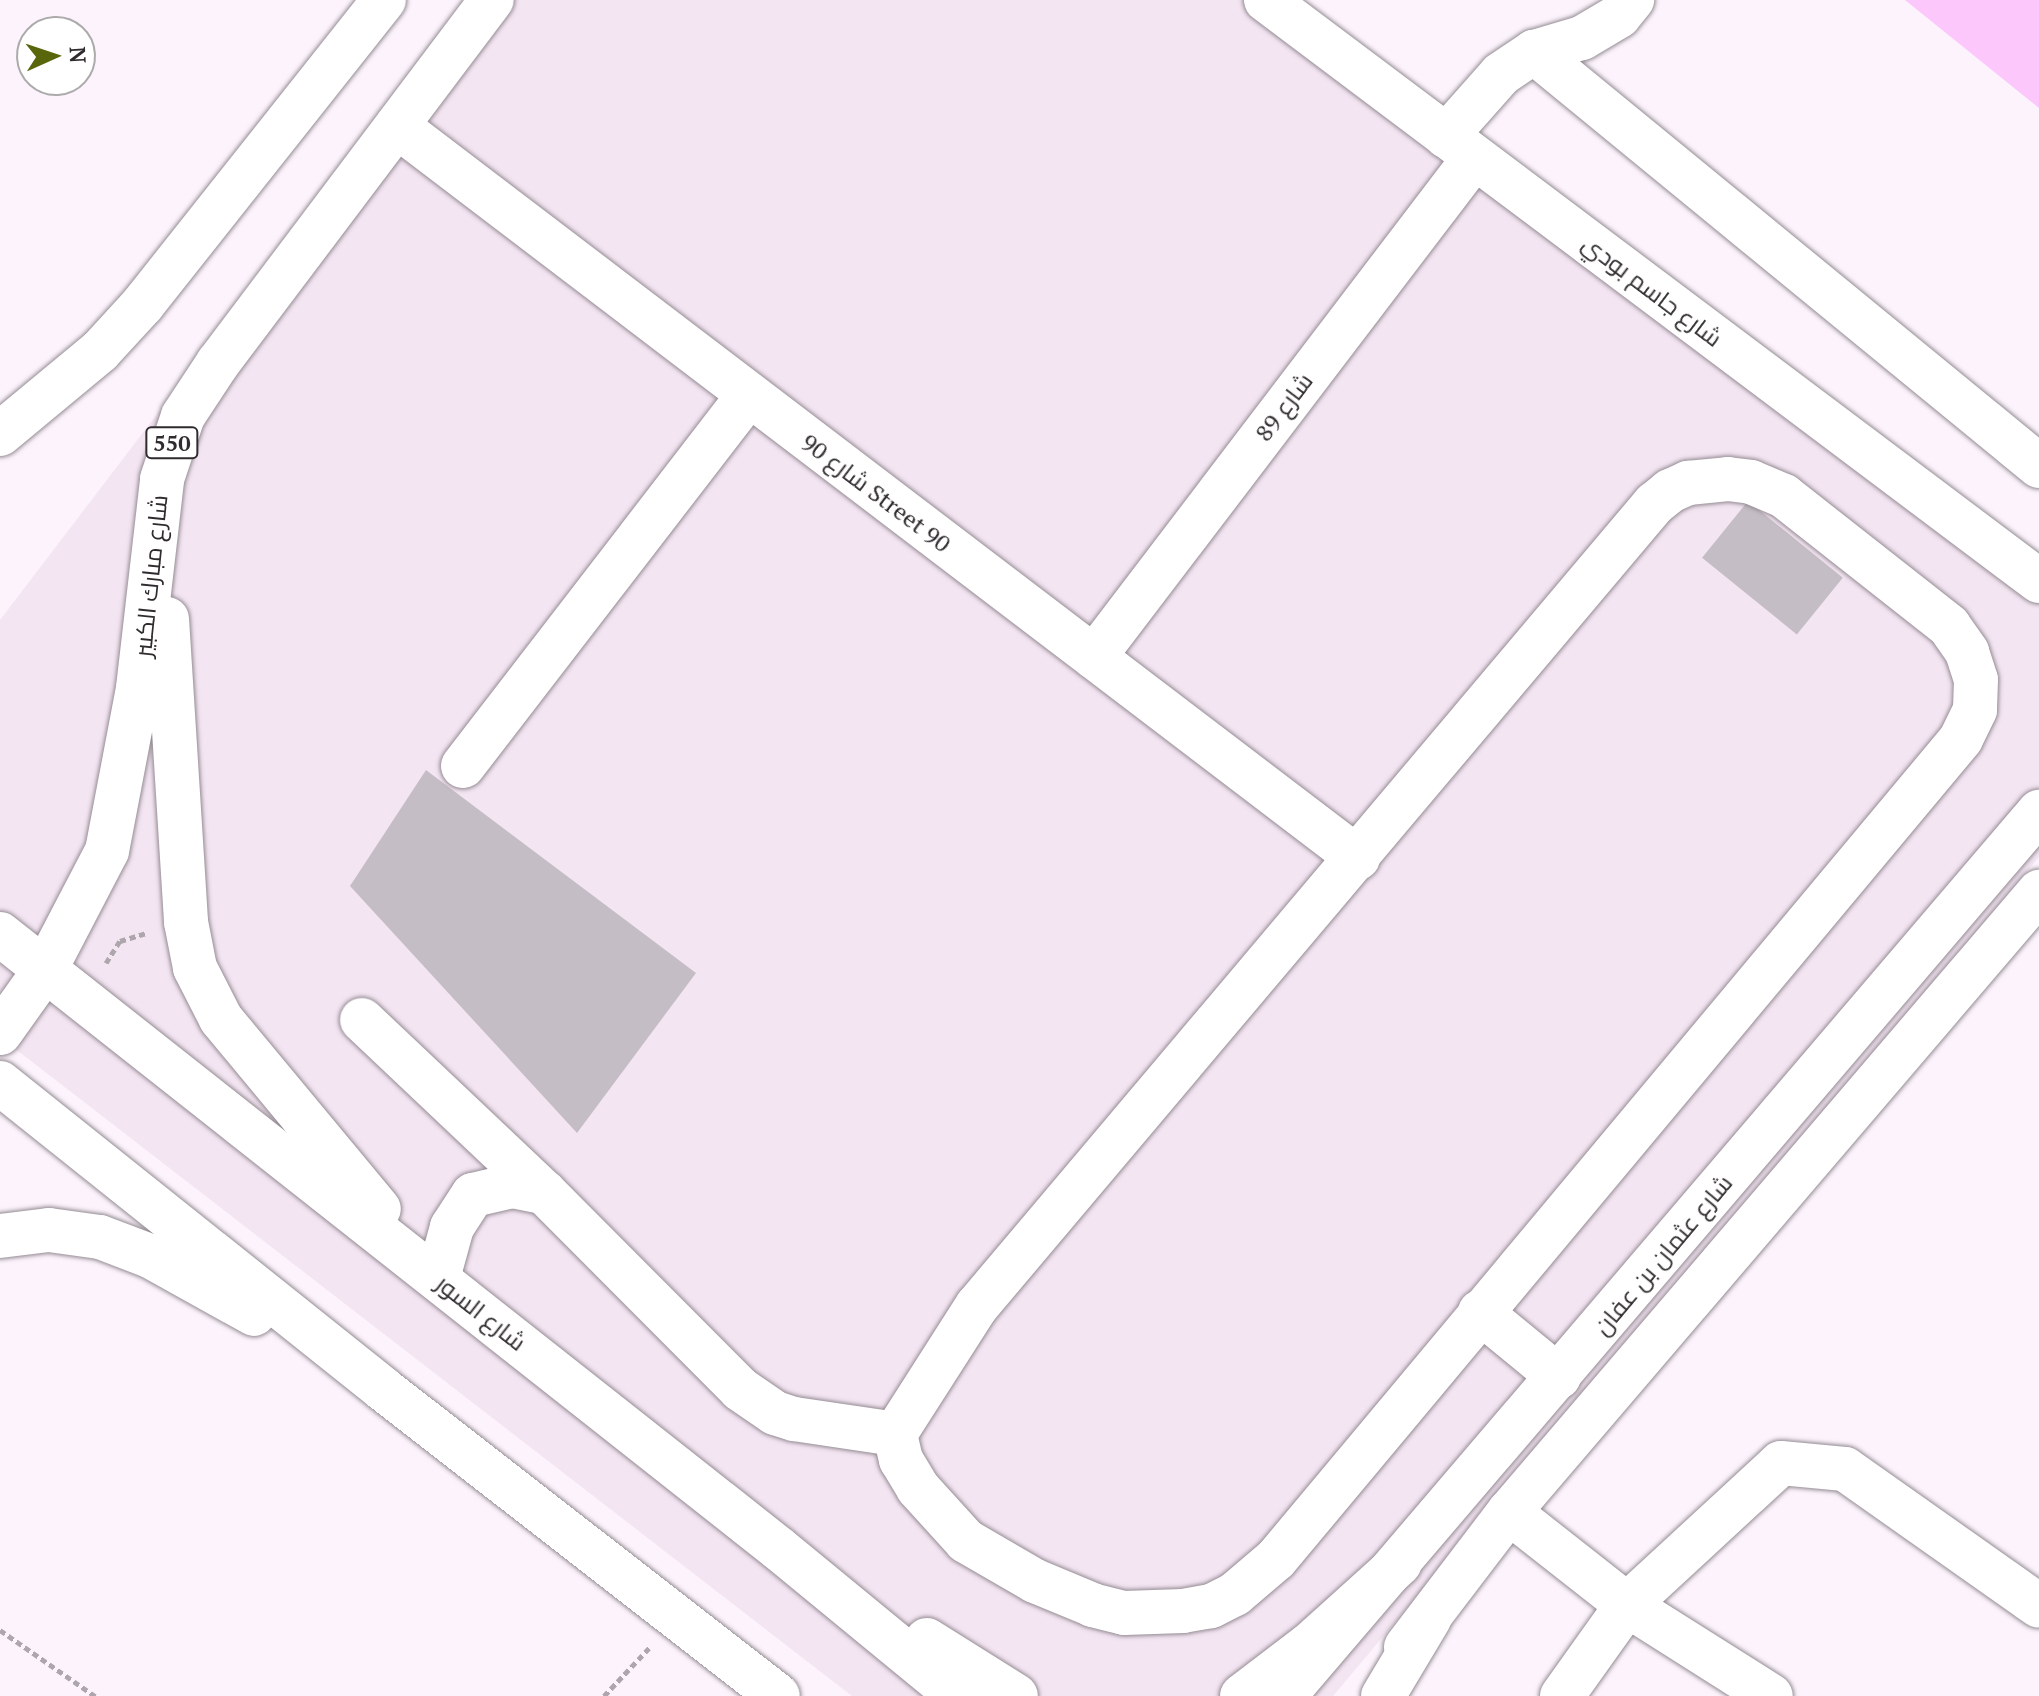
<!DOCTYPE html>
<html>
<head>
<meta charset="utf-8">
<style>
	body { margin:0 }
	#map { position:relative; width:2039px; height:1696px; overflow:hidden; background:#fcf3fc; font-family:"PT Serif",Cairo,serif }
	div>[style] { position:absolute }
	.built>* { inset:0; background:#f4e5f3 }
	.green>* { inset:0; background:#fcc7fa }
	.building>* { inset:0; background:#c5bdc5; transform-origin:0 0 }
	.path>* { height:5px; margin-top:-2.5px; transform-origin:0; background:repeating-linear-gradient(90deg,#ada6ad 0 6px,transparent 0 10px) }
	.roads { filter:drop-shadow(0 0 2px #948c93) drop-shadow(0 0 2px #948c93) }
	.minor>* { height:44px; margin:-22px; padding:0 22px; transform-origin:22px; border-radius:22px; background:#fff }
	.major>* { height:44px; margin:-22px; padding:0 22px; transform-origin:22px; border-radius:22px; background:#fff }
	span { translate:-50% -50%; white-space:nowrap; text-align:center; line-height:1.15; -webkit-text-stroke:6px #fff; paint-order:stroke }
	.shield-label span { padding:2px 6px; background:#fff; border:2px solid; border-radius:6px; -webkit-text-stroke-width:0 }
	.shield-label { font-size:22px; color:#2f2b2e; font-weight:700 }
	.street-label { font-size:24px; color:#2f2b2e }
	.north { position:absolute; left:16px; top:16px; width:80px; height:80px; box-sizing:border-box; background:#fff; border:2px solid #acaaab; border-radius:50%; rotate:87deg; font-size:22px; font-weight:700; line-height:32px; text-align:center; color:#2f2b2e }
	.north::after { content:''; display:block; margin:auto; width:28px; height:36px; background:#5a660b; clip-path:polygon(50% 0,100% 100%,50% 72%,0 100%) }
</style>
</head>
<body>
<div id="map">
	<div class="built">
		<i style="clip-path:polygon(473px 0,1242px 0,1467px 175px,2039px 598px,2039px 857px,1333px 1696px,852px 1696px,0 1037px,0 620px)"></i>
	</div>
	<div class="green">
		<i style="clip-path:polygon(1905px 0,2039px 0,2039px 108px)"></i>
	</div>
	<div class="building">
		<i style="left:1748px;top:501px;width:122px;height:73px;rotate:39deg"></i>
		<i style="clip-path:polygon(426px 770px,696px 973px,577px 1133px,350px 886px)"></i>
	</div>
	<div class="path">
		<i style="left:106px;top:963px;width:26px;rotate:-58deg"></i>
		<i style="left:120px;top:941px;width:28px;rotate:-17deg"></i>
		<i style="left:0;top:1630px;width:116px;rotate:34.8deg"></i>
		<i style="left:604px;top:1696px;width:67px;rotate:-46.8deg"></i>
	</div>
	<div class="roads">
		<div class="minor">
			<i style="left:1266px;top:0;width:967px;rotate:36.93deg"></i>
			<i style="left:1534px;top:52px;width:653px;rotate:39.34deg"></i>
			<i style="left:397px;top:126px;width:1208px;rotate:37.3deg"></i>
			<i style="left:1446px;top:136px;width:83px;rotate:-48.4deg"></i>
			<i style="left:1501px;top:74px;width:40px;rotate:-34deg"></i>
			<i style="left:1534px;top:52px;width:50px;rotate:-16.3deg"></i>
			<i style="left:1582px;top:38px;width:43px;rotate:-30.7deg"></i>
			<i style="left:1619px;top:16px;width:21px;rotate:-51deg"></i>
			<i style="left:1728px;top:479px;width:23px;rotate:7deg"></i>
			<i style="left:1751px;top:482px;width:36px;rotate:23deg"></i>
			<i style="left:1784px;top:496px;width:210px;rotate:38.2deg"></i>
			<i style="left:1949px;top:626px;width:32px;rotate:55deg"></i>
			<i style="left:1967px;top:652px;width:29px;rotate:72deg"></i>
			<i style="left:1976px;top:680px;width:30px;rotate:92deg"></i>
			<i style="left:1975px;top:710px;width:32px;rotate:116deg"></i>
			<i style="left:1961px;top:739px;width:1068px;rotate:129.87deg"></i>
			<i style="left:1276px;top:1559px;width:54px;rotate:139.5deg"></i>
			<i style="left:1235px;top:1594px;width:27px;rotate:153deg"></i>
			<i style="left:1211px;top:1606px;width:28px;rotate:170deg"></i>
			<i style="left:1183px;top:1611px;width:59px;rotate:178.1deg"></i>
			<i style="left:1124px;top:1613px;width:32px;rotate:-166deg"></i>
			<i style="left:1093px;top:1605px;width:63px;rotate:-157.5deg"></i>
			<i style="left:1035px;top:1581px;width:80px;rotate:-149.9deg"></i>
			<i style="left:966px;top:1541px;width:72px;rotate:-132.2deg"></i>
			<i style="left:918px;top:1488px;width:33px;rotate:-121deg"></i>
			<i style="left:901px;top:1460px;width:27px;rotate:-103deg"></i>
			<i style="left:895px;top:1434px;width:152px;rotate:-57.4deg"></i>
			<i style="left:977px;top:1306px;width:1050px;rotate:-49.83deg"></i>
			<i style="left:1654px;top:504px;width:21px;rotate:-39deg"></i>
			<i style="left:1670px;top:491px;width:20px;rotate:-24deg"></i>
			<i style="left:1688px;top:483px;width:40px;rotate:-5.7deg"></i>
			<i style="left:1094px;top:657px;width:627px;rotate:-52.71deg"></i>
			<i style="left:463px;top:766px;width:467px;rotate:-52.4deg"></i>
			<i style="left:362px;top:1020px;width:250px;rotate:43.4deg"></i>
			<i style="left:544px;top:1192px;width:278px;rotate:45.1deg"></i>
			<i style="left:740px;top:1389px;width:42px;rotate:34.4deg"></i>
			<i style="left:775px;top:1413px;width:20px;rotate:18deg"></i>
			<i style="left:794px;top:1419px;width:102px;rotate:8.4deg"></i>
			<i style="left:438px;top:1278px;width:53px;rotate:-74.6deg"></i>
			<i style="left:452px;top:1227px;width:38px;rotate:-57deg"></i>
			<i style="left:473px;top:1195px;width:40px;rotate:-13deg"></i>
			<i style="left:512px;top:1186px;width:33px;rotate:11deg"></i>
			<i style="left:1480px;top:1312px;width:102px;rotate:39.4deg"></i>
			<i style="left:1509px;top:1512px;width:150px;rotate:38.2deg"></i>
			<i style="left:1627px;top:1605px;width:170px;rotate:32.3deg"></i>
			<i style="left:1406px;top:1647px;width:170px;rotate:-52.7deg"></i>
			<i style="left:1509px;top:1512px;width:816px;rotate:-49.47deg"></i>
			<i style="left:1284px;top:1696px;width:1163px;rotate:-49.5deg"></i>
			<i style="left:1562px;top:1696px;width:112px;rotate:-54.5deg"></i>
			<i style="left:1627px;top:1605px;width:209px;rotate:-42.7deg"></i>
			<i style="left:1781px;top:1463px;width:64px;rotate:5.4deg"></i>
			<i style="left:1845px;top:1469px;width:237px;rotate:35.2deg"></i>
		</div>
		<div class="major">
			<i style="left:0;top:434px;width:130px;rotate:-39.7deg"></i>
			<i style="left:100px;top:351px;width:64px;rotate:-47.5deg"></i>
			<i style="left:143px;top:304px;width:388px;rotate:-51.6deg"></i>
			<i style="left:167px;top:619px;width:304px;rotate:86.4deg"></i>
			<i style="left:186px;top:922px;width:47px;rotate:78.9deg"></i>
			<i style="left:195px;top:968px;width:57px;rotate:63deg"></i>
			<i style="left:221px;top:1019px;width:247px;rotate:50.3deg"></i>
			<i style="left:0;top:934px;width:991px;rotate:38.28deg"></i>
			<i style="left:778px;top:1548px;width:233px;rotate:39.4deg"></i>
			<i style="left:0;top:1033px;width:77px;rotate:-54.5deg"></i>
			<i style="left:45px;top:970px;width:134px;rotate:-62.5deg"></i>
			<i style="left:107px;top:851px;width:166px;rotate:-79.2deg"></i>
			<i style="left:138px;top:688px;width:210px;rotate:-83.4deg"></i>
			<i style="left:162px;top:479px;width:66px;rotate:-71.6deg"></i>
			<i style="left:183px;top:416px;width:64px;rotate:-56.6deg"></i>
			<i style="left:218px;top:363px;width:455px;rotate:-53deg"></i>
			<i style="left:0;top:1083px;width:490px;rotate:38.6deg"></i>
			<i style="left:383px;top:1389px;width:500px;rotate:37.85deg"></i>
			<i style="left:0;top:1236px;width:49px;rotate:-7deg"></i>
			<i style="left:49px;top:1230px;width:51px;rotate:7.8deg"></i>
			<i style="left:100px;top:1237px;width:53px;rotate:20.8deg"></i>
			<i style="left:150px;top:1256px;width:119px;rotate:29.1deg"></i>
			<i style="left:927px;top:1640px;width:105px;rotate:32.2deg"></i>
			<i style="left:1242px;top:1696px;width:84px;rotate:-37.3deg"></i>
			<i style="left:1309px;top:1645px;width:122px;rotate:-42deg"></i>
			<i style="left:1383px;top:1696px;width:90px;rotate:-59.1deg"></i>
		</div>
	</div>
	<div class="shield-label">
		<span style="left:172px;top:443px">550</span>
	</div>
	<div class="street-label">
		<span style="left:1652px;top:291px;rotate:37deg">شارع جاسم بودي</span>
		<span style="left:1284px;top:407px;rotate:-53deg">شارع 89</span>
		<span style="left:876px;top:493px;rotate:37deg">شارع 90 Street 90</span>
		<span style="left:151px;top:576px;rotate:-84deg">شارع مبارك الكبير</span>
		<span style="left:1663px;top:1255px;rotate:-50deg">شارع عثمان بن عفان</span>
		<span style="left:481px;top:1313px;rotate:38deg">شارع السور</span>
	</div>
	<div class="north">N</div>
</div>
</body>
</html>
